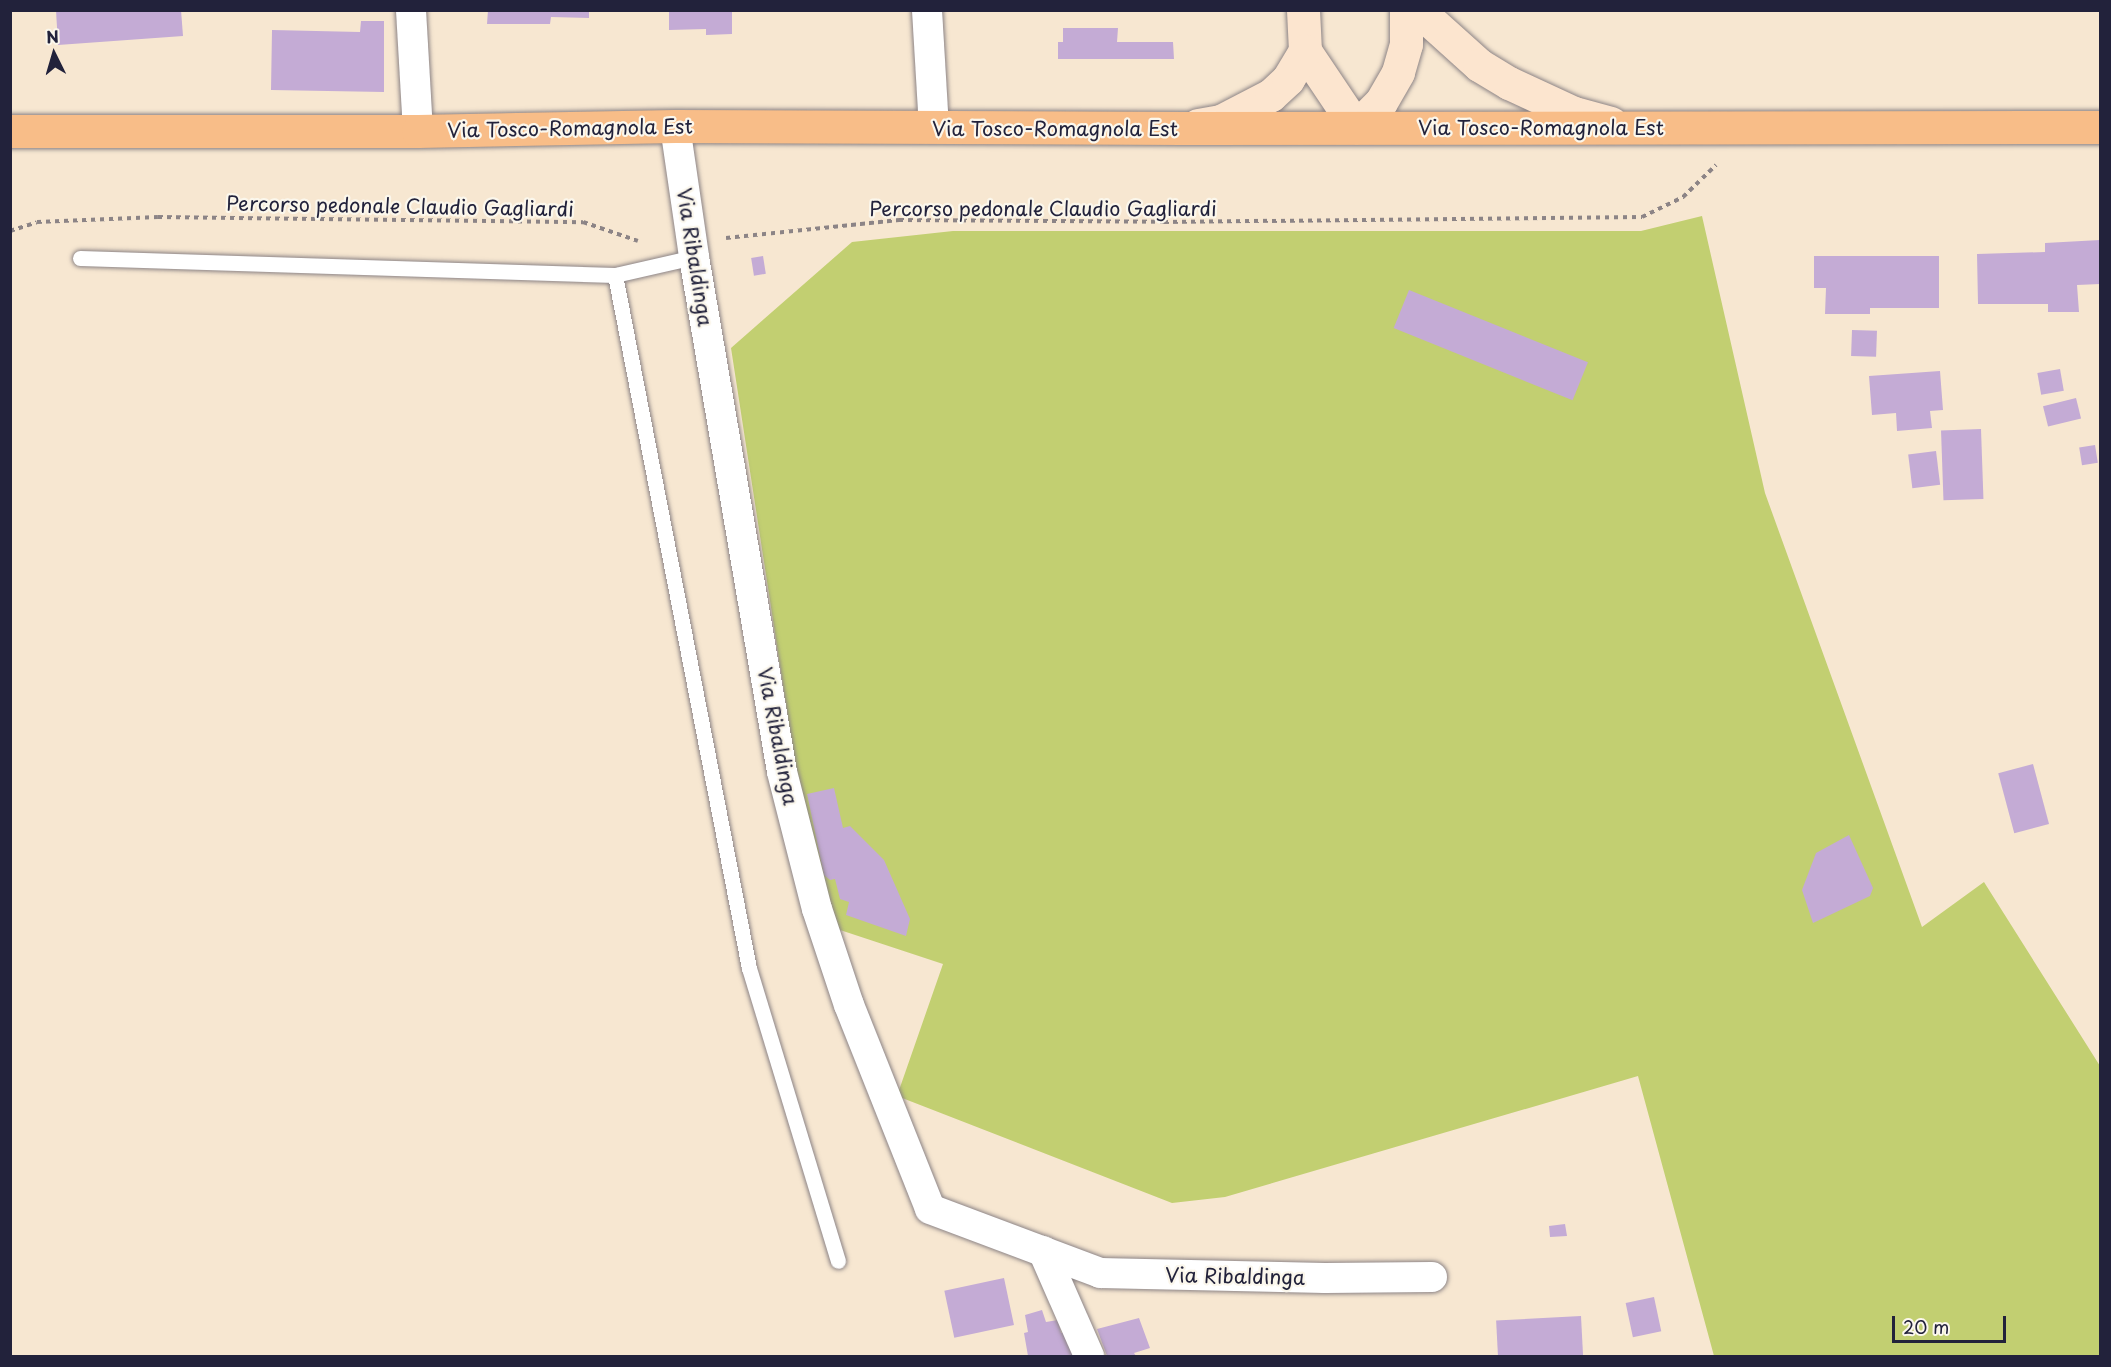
<!DOCTYPE html>
<html>
<head>
<meta charset="utf-8">
<style>
	body { margin:0 }
	#map { position:relative; width:2111px; height:1367px; overflow:hidden; background:#f7e7d1; font-family:"Playpen Sans",sans-serif }
	div>[style] { position:absolute }
	.green>* { inset:0; background:#c2cf71 }
	.building>* { inset:0; background:#c4abd5; transform-origin:0 0 }
	.path>* { height:4px; margin-top:-2px; transform-origin:0; background:repeating-linear-gradient(90deg,#8c8486 0 4.5px,transparent 0 9px) }
	.roads { filter:drop-shadow(0 0 2px #8c8486) drop-shadow(0 0 2px #8c8486) }
	.service>* { height:15px; margin:-7.5px; padding:0 7.5px; transform-origin:7.5px; border-radius:7.5px; background:#fff }
	.minor>* { height:30px; margin:-15px; padding:0 15px; transform-origin:15px; border-radius:15px; background:#fff }
	.secondary>* { height:33px; margin:-16.5px; padding:0 16.5px; transform-origin:16.5px; border-radius:16.5px; background:#fce5cf }
	.primary>* { height:33px; margin:-16.5px; padding:0 16.5px; transform-origin:16.5px; border-radius:16.5px; background:#f8bd88 }
	span { translate:-50% -50%; white-space:nowrap; text-align:center; line-height:1.15; -webkit-text-stroke:4.5px #fbf7ec; paint-order:stroke }
	.street-label { font-size:20px; color:#22223b }
	.frame { position:absolute; inset:0; border:12px solid #22223b; pointer-events:none }
	.north { position:absolute; left:24px; top:24px; width:60px; height:60px; -webkit-text-stroke:4px #fbf7ec; paint-order:stroke; rotate:355deg; font-size:16px; font-weight:700; line-height:24px; text-align:center; color:#22223b }
	.north::after { content:''; display:block; margin:auto; width:21px; height:27px; background:#22223b; clip-path:polygon(50% 0,100% 100%,50% 72%,0 100%) }
	.scale { position:absolute; left:1892px; top:1316px; width:114px; height:27px; box-sizing:border-box; border:3px solid #22223b; border-top:0; padding-left:8px; font-size:18px; line-height:21px; white-space:nowrap; color:#22223b; -webkit-text-stroke:4px #fbf7ec; paint-order:stroke }
</style>
</head>
<body>
<div id="map">
	<div class="green">
		<i style="clip-path:polygon(1702px 216px,1765px 493px,1922px 927px,1984px 882px,2100px 1066px,2100px 1356px,1714px 1356px,1638px 1076px,1225px 1197px,1172px 1203px,897px 1096px,943px 964px,837px 929px,803px 815px,731px 348px,852px 242px,953px 231px,1641px 231px)"></i>
	</div>
	<div class="building">
		<i style="clip-path:polygon(56px 10px,181px 10px,183px 36px,58px 45px)"></i>
		<i style="clip-path:polygon(488px 10px,589px 10px,589px 18px,551px 17px,550px 24px,487px 24px)"></i>
		<i style="clip-path:polygon(669px 10px,732px 10px,732px 34px,706px 35px,706px 29px,669px 30px)"></i>
		<i style="clip-path:polygon(361px 21px,384px 21px,384px 92px,271px 90px,272px 30px,360px 32px)"></i>
		<i style="clip-path:polygon(1063px 28px,1118px 28px,1117px 42px,1173px 42px,1174px 59px,1058px 59px,1058px 42px,1063px 42px)"></i>
		<i style="clip-path:polygon(2100px 240px,2100px 284px,2077px 285px,2079px 312px,2048px 312px,2048px 304px,1978px 304px,1977px 254px,2045px 252px,2045px 243px)"></i>
		<i style="left:763px;top:256px;width:18px;height:12px;rotate:81deg"></i>
		<i style="clip-path:polygon(1814px 256px,1939px 256px,1939px 308px,1870px 308px,1870px 314px,1825px 314px,1826px 288px,1814px 288px)"></i>
		<i style="left:1409px;top:290px;width:193px;height:41px;rotate:22deg"></i>
		<i style="left:1852px;top:330px;width:25px;height:26px;rotate:2deg"></i>
		<i style="left:2060px;top:369px;width:22px;height:23px;rotate:80deg"></i>
		<i style="clip-path:polygon(1940px 371px,1943px 410px,1930px 411px,1932px 428px,1897px 431px,1896px 413px,1872px 415px,1869px 376px)"></i>
		<i style="left:2076px;top:398px;width:21px;height:34px;rotate:76deg"></i>
		<i style="left:1981px;top:429px;width:70px;height:40px;rotate:88deg"></i>
		<i style="left:2095px;top:445px;width:18px;height:16px;rotate:81deg"></i>
		<i style="left:1936px;top:451px;width:34px;height:28px;rotate:83deg"></i>
		<i style="left:2033px;top:764px;width:62px;height:36px;rotate:75deg"></i>
		<i style="clip-path:polygon(834px 788px,843px 828px,850px 826px,884px 860px,910px 919px,906px 936px,846px 915px,849px 902px,840px 899px,835px 879px,830px 880px,824px 875px,807px 794px)"></i>
		<i style="clip-path:polygon(1849px 835px,1873px 888px,1870px 896px,1813px 923px,1802px 890px,1816px 853px)"></i>
		<i style="clip-path:polygon(1565px 1224px,1567px 1236px,1550px 1237px,1549px 1226px)"></i>
		<i style="left:1004px;top:1278px;width:48px;height:61px;rotate:78deg"></i>
		<i style="left:1654px;top:1297px;width:35px;height:29px;rotate:78deg"></i>
		<i style="clip-path:polygon(1042px 1310px,1046px 1322px,1058px 1320px,1061px 1333px,1065px 1332px,1076px 1356px,1028px 1356px,1024px 1333px,1028px 1332px,1025px 1315px)"></i>
		<i style="left:1581px;top:1316px;width:40px;height:85px;rotate:87deg"></i>
		<i style="clip-path:polygon(1139px 1318px,1150px 1348px,1134px 1353px,1136px 1356px,1107px 1356px,1097px 1329px)"></i>
	</div>
	<div class="path">
		<i style="left:10px;top:231px;width:28px;rotate:-18deg"></i>
		<i style="left:37px;top:222px;width:121px;rotate:-2.4deg"></i>
		<i style="left:158px;top:217px;width:425px;rotate:0.7deg"></i>
		<i style="left:583px;top:222px;width:58px;rotate:19.1deg"></i>
		<i style="left:726px;top:238px;width:174px;rotate:-5.9deg"></i>
		<i style="left:899px;top:220px;width:265px;rotate:0.4deg"></i>
		<i style="left:1164px;top:222px;width:478px;rotate:-0.6deg"></i>
		<i style="left:1642px;top:217px;width:46px;rotate:-26deg"></i>
		<i style="left:1683px;top:197px;width:46px;rotate:-44.1deg"></i>
	</div>
	<div class="roads">
		<div class="service">
			<i style="left:80px;top:258px;width:535px;rotate:1.82deg"></i>
			<i style="left:615px;top:275px;width:81px;rotate:-12.8deg"></i>
			<i style="left:615px;top:275px;width:706px;rotate:79.06deg"></i>
			<i style="left:749px;top:968px;width:306px;rotate:73.1deg"></i>
		</div>
		<div class="minor">
			<i style="left:411px;top:10px;width:121px;rotate:86.7deg"></i>
			<i style="left:927px;top:10px;width:118px;rotate:86.6deg"></i>
			<i style="left:675px;top:126px;width:132px;rotate:81.7deg"></i>
			<i style="left:694px;top:257px;width:522px;rotate:80.3deg"></i>
			<i style="left:782px;top:772px;width:141px;rotate:75.7deg"></i>
			<i style="left:817px;top:909px;width:101px;rotate:71.6deg"></i>
			<i style="left:849px;top:1005px;width:219px;rotate:68.3deg"></i>
			<i style="left:930px;top:1209px;width:182px;rotate:20.6deg"></i>
			<i style="left:1100px;top:1273px;width:225px;rotate:1.3deg"></i>
			<i style="left:1325px;top:1278px;width:107px;rotate:-0.5deg"></i>
			<i style="left:1043px;top:1251px;width:115px;rotate:66.3deg"></i>
		</div>
		<div class="secondary">
			<i style="left:1303px;top:10px;width:41px;rotate:87.2deg"></i>
			<i style="left:1305px;top:51px;width:92px;rotate:56.1deg"></i>
			<i style="left:1356px;top:127px;width:35px;rotate:-45deg"></i>
			<i style="left:1381px;top:102px;width:34px;rotate:-60deg"></i>
			<i style="left:1398px;top:72px;width:29px;rotate:-74deg"></i>
			<i style="left:1406px;top:44px;width:34px;rotate:-90deg"></i>
			<i style="left:1418px;top:10px;width:82px;rotate:42deg"></i>
			<i style="left:1479px;top:65px;width:35px;rotate:31deg"></i>
			<i style="left:1509px;top:83px;width:72px;rotate:24.8deg"></i>
			<i style="left:1574px;top:113px;width:38px;rotate:15deg"></i>
			<i style="left:1198px;top:125px;width:23px;rotate:-10deg"></i>
			<i style="left:1221px;top:121px;width:56px;rotate:-27.5deg"></i>
			<i style="left:1271px;top:95px;width:23px;rotate:-43deg"></i>
			<i style="left:1288px;top:79px;width:33px;rotate:-59deg"></i>
		</div>
		<div class="primary">
			<i style="left:10px;top:131px;width:408px"></i>
			<i style="left:418px;top:131px;width:257px;rotate:-1.1deg"></i>
			<i style="left:675px;top:126px;width:508px;rotate:0.23deg"></i>
			<i style="left:1183px;top:128px;width:917px;rotate:-0.06deg"></i>
		</div>
	</div>
	<div class="street-label">
		<span style="left:1541px;top:127px">Via Tosco-Romagnola Est</span>
		<span style="left:570px;top:128px;rotate:-1deg">Via Tosco-Romagnola Est</span>
		<span style="left:1055px;top:128px">Via Tosco-Romagnola Est</span>
		<span style="left:400px;top:206px;rotate:1deg">Percorso pedonale Claudio Gagliardi</span>
		<span style="left:1043px;top:208px">Percorso pedonale Claudio Gagliardi</span>
		<span style="left:695px;top:257px;rotate:81deg">Via Ribaldinga</span>
		<span style="left:778px;top:736px;rotate:79deg">Via Ribaldinga</span>
		<span style="left:1235px;top:1276px;rotate:1deg">Via Ribaldinga</span>
	</div>
	<div class="frame"></div>
	<div class="north">N</div>
	<div class="scale">20 m</div>
</div>
</body>
</html>
